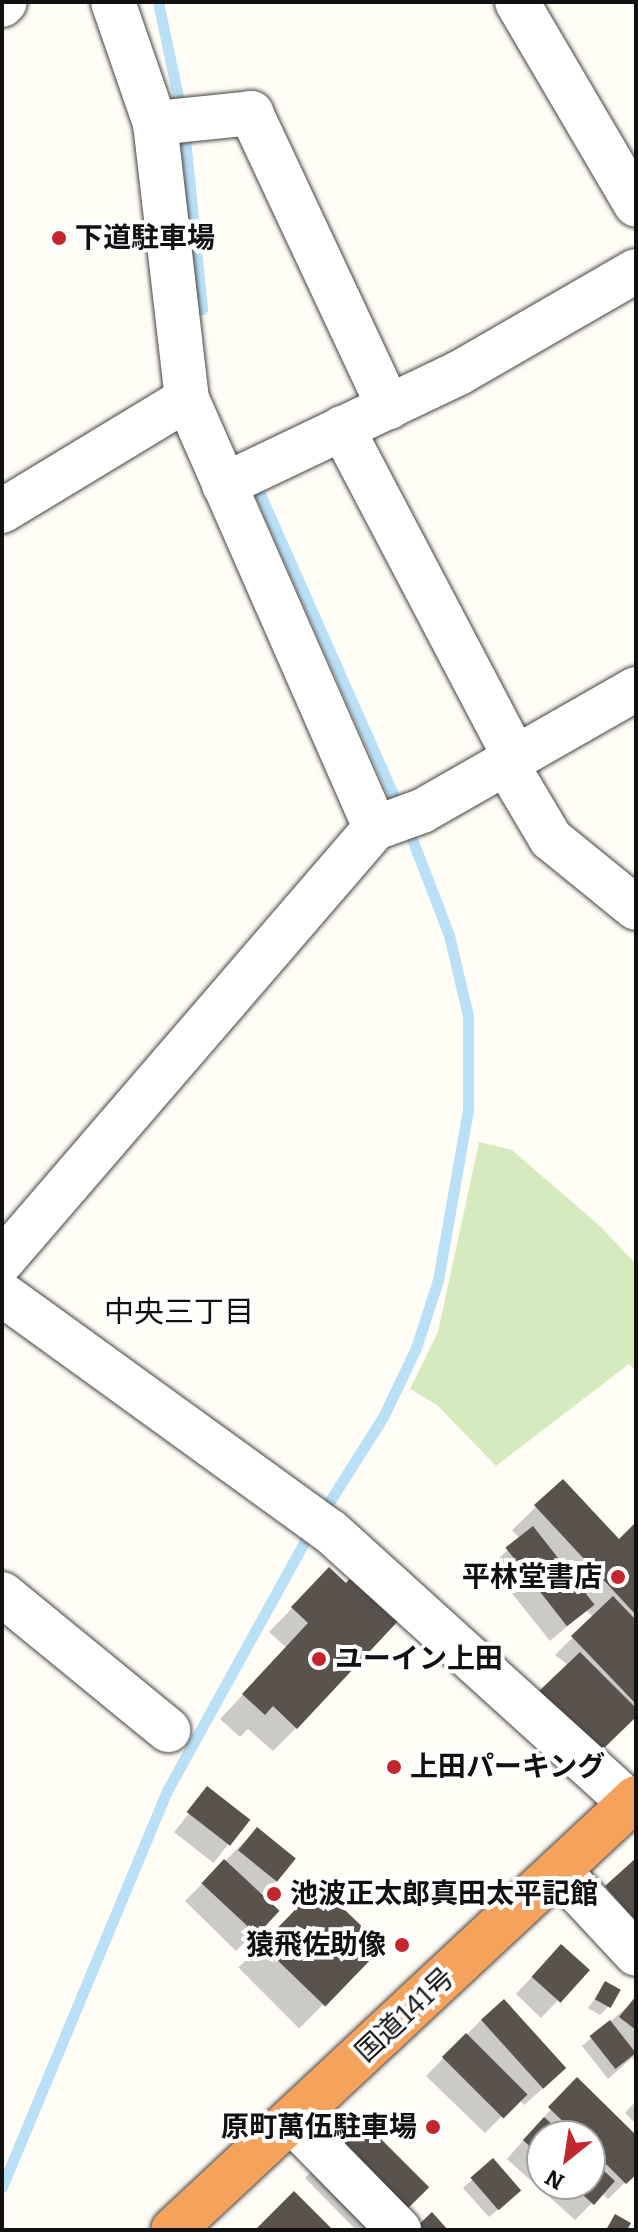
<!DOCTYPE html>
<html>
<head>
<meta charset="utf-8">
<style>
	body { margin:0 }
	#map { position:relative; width:638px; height:2232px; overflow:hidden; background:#fffdf5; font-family:Bitter,"Noto Sans JP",serif }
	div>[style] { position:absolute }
	.green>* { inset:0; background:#d5ebbd }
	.shadow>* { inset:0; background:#0003; transform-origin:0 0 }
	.stream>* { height:11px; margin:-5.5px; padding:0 5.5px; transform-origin:5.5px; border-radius:5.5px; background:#b9e0f7 }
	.building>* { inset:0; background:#5a524d; transform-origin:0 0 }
	.roads { filter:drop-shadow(0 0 2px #444) drop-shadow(0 0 2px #444) }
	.minor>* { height:44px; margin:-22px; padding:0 22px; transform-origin:22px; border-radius:22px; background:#fff }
	.highway>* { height:44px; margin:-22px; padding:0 22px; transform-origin:22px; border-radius:22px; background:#f5a25d }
	.dots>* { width:22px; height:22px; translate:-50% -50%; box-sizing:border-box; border:4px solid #fff; border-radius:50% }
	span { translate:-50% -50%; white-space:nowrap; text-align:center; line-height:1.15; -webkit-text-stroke:8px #fff; paint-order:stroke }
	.poi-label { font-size:28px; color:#111; font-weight:700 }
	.left { translate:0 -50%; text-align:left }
	.right { translate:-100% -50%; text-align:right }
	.street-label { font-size:28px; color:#111 }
	.neighbourhood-label { font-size:30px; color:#111 }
	.frame { position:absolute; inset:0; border:4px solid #111; pointer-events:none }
	.north { position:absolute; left:526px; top:2120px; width:80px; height:80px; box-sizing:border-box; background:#fff; border:2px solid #a0a0a0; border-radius:50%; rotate:210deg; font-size:22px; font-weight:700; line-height:32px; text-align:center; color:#111 }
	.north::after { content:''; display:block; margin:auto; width:28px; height:36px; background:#c4262e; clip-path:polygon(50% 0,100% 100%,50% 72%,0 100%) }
</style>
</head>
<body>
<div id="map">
	<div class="green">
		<i style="clip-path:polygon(479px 1142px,512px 1150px,601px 1227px,636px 1264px,636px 1371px,629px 1364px,496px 1466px,437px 1405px,410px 1389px,438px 1332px)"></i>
	</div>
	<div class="shadow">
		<i style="clip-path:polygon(563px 1481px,618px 1541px,636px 1525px,636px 1717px,555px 1655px,593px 1617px,586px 1610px,550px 1641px,490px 1566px,520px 1539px,512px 1530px)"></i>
		<i style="clip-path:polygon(329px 1570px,296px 1728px,273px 1751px,248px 1729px,240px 1737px,220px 1719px,287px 1648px,269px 1632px)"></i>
		<i style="left:208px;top:1789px;width:50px;height:55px;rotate:38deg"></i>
		<i style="clip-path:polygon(257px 1829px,276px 1881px,260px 1896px,276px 1911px,236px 1951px,185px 1901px)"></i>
		<i style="clip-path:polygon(636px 1861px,636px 1971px,583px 1911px)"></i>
		<i style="left:319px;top:1887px;width:86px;height:114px;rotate:45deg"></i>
		<i style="clip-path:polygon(545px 1963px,587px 1970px,541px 2018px,516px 1994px)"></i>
		<i style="clip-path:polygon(606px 1984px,609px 2006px,600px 2015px,588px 2008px)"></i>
		<i style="clip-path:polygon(635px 2000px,636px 2061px,632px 2058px,608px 2079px,582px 2046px)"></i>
		<i style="clip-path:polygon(481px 2020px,547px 2085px,524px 2105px,519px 2099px,485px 2133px,426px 2076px)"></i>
		<i style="clip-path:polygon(evenodd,577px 2080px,636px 2138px,636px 2172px,608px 2199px,602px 2193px,575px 2220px,507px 2159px,577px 2080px,542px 2136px,590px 2136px,590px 2184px,542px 2184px,542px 2136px)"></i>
		<i style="clip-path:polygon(636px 2101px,636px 2124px,625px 2113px)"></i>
		<i style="clip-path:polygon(362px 2122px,383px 2230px,356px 2230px,305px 2178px)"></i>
		<i style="clip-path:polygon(493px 2160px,510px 2199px,489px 2217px,463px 2188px)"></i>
	</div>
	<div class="stream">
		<i style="left:158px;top:2px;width:111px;rotate:78.1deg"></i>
		<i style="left:184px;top:128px;width:182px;rotate:84.3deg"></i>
		<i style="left:256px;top:485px;width:355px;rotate:66.1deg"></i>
		<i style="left:321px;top:1515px;width:116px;rotate:-57.7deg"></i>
		<i style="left:383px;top:1417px;width:76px;rotate:-64.4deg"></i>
		<i style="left:416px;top:1348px;width:71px;rotate:-72.1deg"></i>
		<i style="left:438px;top:1280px;width:173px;rotate:-80deg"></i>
		<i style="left:468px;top:1110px;width:94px;rotate:-90deg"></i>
		<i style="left:468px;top:1016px;width:83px;rotate:-103.2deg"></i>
		<i style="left:449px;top:935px;width:117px;rotate:-111.1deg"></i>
		<i style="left:2px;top:2187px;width:431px;rotate:-67.4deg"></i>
		<i style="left:168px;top:1789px;width:296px;rotate:-61.1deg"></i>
	</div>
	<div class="building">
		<i style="clip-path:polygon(563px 1479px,619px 1539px,636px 1522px,636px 1615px,534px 1505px)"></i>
		<i style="left:533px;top:1526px;width:100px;height:35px;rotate:52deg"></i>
		<i style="clip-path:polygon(329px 1567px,346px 1583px,352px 1576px,399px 1620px,297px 1729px,273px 1706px,265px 1715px,242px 1694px,308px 1623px,291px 1607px)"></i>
		<i style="clip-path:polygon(613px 1596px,636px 1620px,636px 1704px,571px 1636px)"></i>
		<i style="clip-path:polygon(580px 1652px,636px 1708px,636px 1717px,600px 1752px,539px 1691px)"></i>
		<i style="left:207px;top:1786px;width:55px;height:33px;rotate:38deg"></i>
		<i style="left:257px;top:1827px;width:50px;height:30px;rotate:39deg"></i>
		<i style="clip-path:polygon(636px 1858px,636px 1921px,605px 1886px)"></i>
		<i style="left:224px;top:1859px;width:76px;height:33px;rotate:43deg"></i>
		<i style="left:319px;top:1885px;width:89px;height:83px;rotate:44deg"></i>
		<i style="left:561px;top:1944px;width:39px;height:44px;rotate:42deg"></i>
		<i style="left:605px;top:1981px;width:18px;height:21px;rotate:29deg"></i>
		<i style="clip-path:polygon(636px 1996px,636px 2030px,619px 2017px)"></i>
		<i style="left:504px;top:1999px;width:93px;height:31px;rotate:48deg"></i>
		<i style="left:610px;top:2020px;width:42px;height:26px;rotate:52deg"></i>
		<i style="left:466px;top:2033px;width:87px;height:34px;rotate:45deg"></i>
		<i style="clip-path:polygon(577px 2077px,636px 2135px,636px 2175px,626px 2184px,590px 2148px,590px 2136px,578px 2136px,548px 2107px)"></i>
		<i style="clip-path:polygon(544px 2117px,565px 2136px,542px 2136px,542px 2158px,523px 2140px)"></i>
		<i style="left:362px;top:2120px;width:95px;height:42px;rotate:45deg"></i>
		<i style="left:493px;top:2158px;width:43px;height:30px;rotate:49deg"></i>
		<i style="clip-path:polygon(590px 2158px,615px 2181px,594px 2205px,571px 2184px,590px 2184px)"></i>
		<i style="clip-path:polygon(294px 2191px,333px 2230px,255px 2230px)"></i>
		<i style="clip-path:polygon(432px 2212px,448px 2230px,413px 2230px)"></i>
		<i style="clip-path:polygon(615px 2214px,631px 2223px,627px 2230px,606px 2230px)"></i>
	</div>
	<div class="roads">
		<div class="minor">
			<i style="left:113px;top:2px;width:128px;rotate:70.9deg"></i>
			<i style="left:155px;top:123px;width:278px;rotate:83.4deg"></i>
			<i style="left:187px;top:399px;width:468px;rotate:66.3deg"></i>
			<i style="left:517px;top:2px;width:235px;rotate:59.6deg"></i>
			<i style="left:2px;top:5px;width:4px;rotate:-45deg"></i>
			<i style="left:155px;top:123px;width:97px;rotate:-5.9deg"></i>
			<i style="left:251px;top:113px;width:325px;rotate:64.9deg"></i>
			<i style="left:342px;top:428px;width:375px;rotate:62.3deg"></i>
			<i style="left:224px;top:485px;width:260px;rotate:-25.5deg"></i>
			<i style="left:459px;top:373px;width:204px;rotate:-30deg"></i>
			<i style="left:2px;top:511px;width:216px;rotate:-31.2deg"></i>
			<i style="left:507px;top:765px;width:86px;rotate:59.3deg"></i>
			<i style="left:551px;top:839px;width:109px;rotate:39.1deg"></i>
			<i style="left:2px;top:1261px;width:572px;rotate:-49.26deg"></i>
			<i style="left:375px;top:828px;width:50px;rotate:-19.9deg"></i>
			<i style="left:422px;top:811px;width:246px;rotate:-29.7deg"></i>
			<i style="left:2px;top:1294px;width:405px;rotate:35.9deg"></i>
			<i style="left:330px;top:1531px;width:405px;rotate:42.2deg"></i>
			<i style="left:2px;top:1594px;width:215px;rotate:39.3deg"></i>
			<i style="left:559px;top:1871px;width:113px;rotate:47.1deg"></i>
			<i style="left:292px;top:2121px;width:153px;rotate:45.5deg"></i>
		</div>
		<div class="highway">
			<i style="left:173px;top:2230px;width:633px;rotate:-43.02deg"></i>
		</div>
	</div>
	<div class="dots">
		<i style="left:59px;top:238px;background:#c4262e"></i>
		<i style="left:618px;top:1577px;background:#c4262e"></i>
		<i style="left:319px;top:1659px;background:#c4262e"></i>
		<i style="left:394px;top:1767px;background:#c4262e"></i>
		<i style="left:274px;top:1894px;background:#c4262e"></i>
		<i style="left:402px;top:1945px;background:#c4262e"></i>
		<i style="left:433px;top:2127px;background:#c4262e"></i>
	</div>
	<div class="poi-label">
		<span class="left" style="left:75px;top:238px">下道駐車場</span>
		<span class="right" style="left:602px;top:1577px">平林堂書店</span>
		<span class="left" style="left:335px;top:1659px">ユーイン上田</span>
		<span class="left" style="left:410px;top:1767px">上田パーキング</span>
		<span class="left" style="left:290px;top:1894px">池波正太郎真田太平記館</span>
		<span class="right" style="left:386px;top:1945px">猿飛佐助像</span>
		<span class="right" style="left:417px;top:2127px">原町萬伍駐車場</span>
	</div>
	<div class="street-label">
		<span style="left:405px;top:2015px;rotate:-43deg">国道141号</span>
	</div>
	<div class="neighbourhood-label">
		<span style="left:179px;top:1312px">中央三丁目</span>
	</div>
	<div class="frame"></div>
	<div class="north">N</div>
</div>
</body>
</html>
